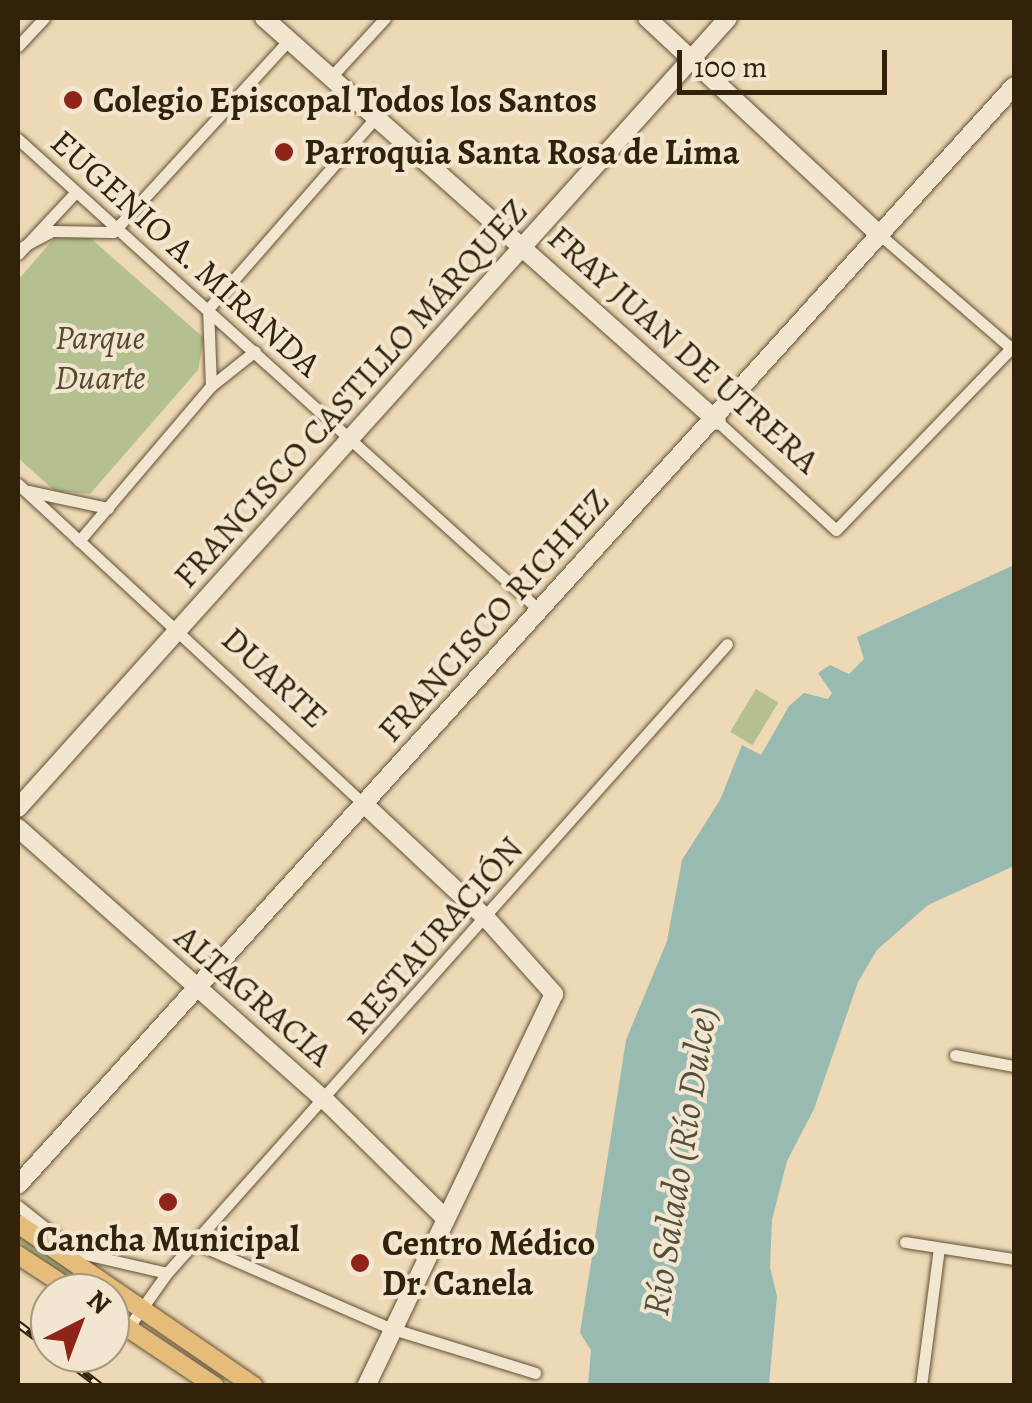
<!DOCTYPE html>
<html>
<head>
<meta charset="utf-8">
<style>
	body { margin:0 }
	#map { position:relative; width:1032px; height:1403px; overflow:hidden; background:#edd9b6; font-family:Alegreya,serif }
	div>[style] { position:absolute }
	.green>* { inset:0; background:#b5c090; transform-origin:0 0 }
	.water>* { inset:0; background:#99bab0 }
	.roads { filter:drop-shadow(0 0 2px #615035) drop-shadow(0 0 2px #615035) }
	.street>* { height:11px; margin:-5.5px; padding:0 5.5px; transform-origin:5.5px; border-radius:5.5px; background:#f3e6d0 }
	.secondary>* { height:18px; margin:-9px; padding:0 9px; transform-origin:9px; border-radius:9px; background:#f3e6d0 }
	.primary>* { height:18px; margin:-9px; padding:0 9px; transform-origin:9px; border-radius:9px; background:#e6bc7b }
	.rail>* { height:8px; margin-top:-4px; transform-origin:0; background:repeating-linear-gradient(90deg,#f3e6d0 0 11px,#32220a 0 22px); box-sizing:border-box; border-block:2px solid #32220a }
	.dots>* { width:28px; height:28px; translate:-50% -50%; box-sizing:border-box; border:5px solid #f3e6d0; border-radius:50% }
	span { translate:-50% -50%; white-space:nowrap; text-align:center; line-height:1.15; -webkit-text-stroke:8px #f3e6d0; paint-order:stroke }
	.poi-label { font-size:35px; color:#32220a; font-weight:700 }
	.left { translate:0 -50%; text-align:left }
	.street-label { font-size:35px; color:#32220a }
	.park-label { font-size:35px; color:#534a2c; font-style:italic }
	.water-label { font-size:38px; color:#51503c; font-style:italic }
	.frame { position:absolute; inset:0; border:20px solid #32220a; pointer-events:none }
	.north { position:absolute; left:30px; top:1273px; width:100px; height:100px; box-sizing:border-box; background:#f3e6d0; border:2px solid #a69881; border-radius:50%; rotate:42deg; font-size:28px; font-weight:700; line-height:40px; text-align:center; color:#32220a }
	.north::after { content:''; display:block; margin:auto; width:35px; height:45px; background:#8f2418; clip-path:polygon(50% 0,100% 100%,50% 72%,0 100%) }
	.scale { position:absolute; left:677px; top:50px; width:210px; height:45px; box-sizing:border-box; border:5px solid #32220a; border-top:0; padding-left:12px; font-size:30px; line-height:35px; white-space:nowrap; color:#32220a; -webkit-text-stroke:8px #f3e6d0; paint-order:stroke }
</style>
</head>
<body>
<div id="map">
	<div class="green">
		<i style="clip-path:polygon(57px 235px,88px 236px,204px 338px,198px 370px,90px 494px,55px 491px,18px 458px,18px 280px)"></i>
		<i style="left:756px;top:689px;width:26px;height:50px;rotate:31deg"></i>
		<i style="clip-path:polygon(18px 1222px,130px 1300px,119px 1317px,110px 1310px,110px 1293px,87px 1293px,18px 1242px)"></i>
	</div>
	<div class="water">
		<i style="clip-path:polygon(1014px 565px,1014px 866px,928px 905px,877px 950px,858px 982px,814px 1109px,787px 1161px,772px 1220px,770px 1267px,777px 1296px,769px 1385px,588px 1385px,591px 1350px,580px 1333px,626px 1040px,667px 941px,682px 860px,720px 800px,742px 745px,761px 755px,789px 706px,804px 693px,828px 699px,832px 693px,818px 673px,830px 665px,849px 674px,864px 659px,857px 637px)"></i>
	</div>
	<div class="roads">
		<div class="street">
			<i style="left:18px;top:46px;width:38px;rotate:-47deg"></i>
			<i style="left:331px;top:77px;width:80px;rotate:-47.5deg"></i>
			<i style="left:18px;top:139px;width:702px;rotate:42.11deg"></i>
			<i style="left:879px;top:234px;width:174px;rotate:40.8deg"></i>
			<i style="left:24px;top:246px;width:32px;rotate:-28deg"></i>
			<i style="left:52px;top:231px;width:61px;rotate:0.9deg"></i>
			<i style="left:113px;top:232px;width:260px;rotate:-47.5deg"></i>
			<i style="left:18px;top:254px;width:82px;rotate:-47deg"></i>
			<i style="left:211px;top:386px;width:77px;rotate:-92.2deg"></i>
			<i style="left:208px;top:309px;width:255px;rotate:-48.8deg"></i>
			<i style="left:717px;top:421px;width:161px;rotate:42.5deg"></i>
			<i style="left:836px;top:530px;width:257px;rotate:-46.1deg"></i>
			<i style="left:18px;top:484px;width:471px;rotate:42.8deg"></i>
			<i style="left:28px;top:491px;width:82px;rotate:12deg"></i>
			<i style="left:79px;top:541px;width:204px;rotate:-49.6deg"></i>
			<i style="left:211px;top:386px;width:56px;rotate:-38.5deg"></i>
			<i style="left:955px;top:1055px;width:60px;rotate:10.6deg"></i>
			<i style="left:18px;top:1206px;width:74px;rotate:38.4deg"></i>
			<i style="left:76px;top:1252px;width:93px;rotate:13deg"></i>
			<i style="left:905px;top:1242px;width:110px;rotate:8.9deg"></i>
			<i style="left:195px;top:1243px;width:213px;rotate:23.6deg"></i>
			<i style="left:390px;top:1328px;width:152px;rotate:17.2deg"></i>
			<i style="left:128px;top:1328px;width:67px;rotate:-54.7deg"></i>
			<i style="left:167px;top:1273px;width:842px;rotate:-48.32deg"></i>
			<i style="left:921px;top:1386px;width:139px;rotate:-82.6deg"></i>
		</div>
		<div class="secondary">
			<i style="left:264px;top:18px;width:606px;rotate:41.66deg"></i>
			<i style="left:647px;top:18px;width:317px;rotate:43deg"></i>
			<i style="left:364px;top:804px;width:168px;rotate:43.1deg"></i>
			<i style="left:487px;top:919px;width:101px;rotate:48.2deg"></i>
			<i style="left:554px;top:994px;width:435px;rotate:115.6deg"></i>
			<i style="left:18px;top:808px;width:1062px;rotate:-48.05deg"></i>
			<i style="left:18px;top:828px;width:412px;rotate:41.6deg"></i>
			<i style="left:326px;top:1101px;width:164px;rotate:44.5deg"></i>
			<i style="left:18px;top:1185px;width:1483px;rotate:-47.81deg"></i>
		</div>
		<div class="primary">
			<i style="left:18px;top:1224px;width:286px;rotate:34.5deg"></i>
			<i style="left:18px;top:1255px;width:69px;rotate:33.2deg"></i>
			<i style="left:110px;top:1316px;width:126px;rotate:33.7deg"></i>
		</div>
	</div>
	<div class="rail">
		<i style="left:18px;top:1324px;width:40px;rotate:37deg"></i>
		<i style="left:57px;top:1353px;width:54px;rotate:37.5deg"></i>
	</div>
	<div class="dots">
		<i style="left:73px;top:100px;background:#8f2418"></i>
		<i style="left:284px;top:152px;background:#8f2418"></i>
		<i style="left:168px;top:1202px;background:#8f2418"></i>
		<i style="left:360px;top:1263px;background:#8f2418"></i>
	</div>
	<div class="poi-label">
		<span class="left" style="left:93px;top:100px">Colegio Episcopal Todos los Santos</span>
		<span class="left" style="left:304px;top:152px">Parroquia Santa Rosa de Lima</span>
		<span style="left:168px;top:1239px">Cancha Municipal</span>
		<span class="left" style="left:382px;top:1263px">Centro Médico<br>Dr. Canela</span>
	</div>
	<div class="street-label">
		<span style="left:186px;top:253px;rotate:42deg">EUGENIO A. MIRANDA</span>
		<span style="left:684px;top:349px;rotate:42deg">FRAY JUAN DE UTRERA</span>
		<span style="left:350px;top:393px;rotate:-48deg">FRANCISCO CASTILLO MÁRQUEZ</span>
		<span style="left:493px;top:615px;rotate:-48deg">FRANCISCO RICHIEZ</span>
		<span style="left:275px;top:677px;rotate:43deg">DUARTE</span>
		<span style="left:434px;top:935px;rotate:-49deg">RESTAURACIÓN</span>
		<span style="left:254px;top:995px;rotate:41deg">ALTAGRACIA</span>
	</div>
	<div class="park-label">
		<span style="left:100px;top:357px">Parque<br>Duarte</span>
	</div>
	<div class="water-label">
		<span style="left:680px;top:1161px;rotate:-81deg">Río Salado (Río Dulce)</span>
	</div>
	<div class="frame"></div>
	<div class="north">N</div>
	<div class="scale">100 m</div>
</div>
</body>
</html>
